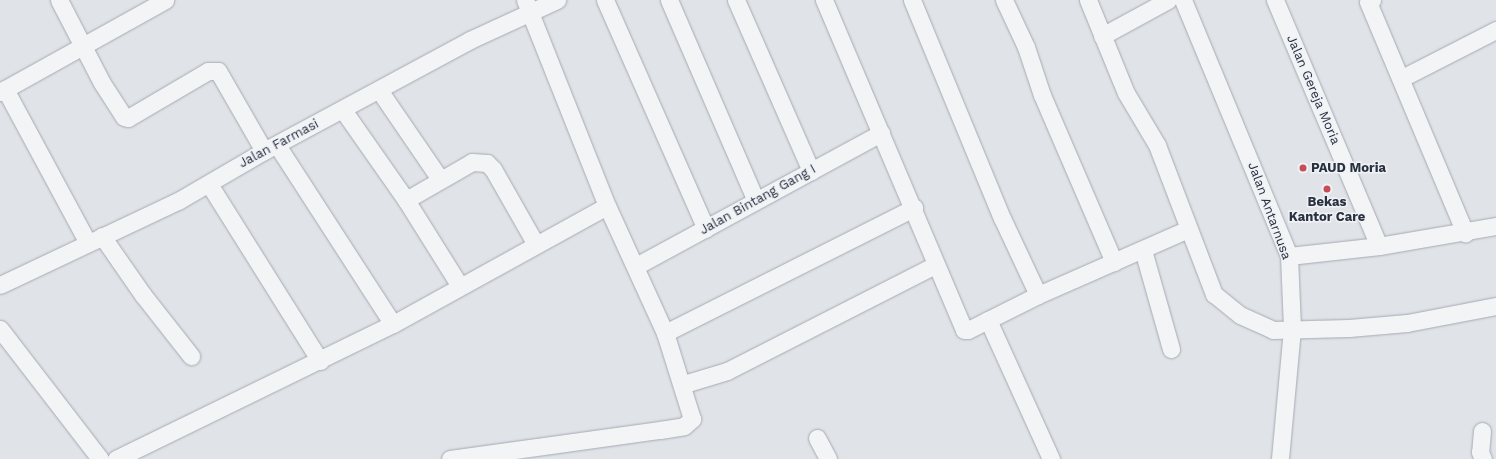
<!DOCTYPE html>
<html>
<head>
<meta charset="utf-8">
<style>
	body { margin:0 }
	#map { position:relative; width:1496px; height:459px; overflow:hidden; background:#e0e3e8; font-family:"Work Sans",sans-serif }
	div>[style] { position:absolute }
	.roads { filter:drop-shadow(0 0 1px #a5aab2) drop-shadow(0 0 1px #a5aab2) }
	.minor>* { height:17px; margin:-8.5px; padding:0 8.5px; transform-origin:8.5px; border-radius:8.5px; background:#f2f4f6 }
	.dots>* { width:11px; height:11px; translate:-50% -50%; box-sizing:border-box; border:2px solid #eff2f6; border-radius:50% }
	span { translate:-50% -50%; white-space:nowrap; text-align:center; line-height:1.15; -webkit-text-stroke:3px #eff2f6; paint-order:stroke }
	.street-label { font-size:13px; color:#29303e }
	.poi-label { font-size:13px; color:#29303e; font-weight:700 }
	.left { translate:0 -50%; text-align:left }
</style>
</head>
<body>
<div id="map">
	<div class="roads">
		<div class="minor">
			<i style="left:59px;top:0;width:93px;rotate:62.6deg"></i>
			<i style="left:102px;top:83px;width:40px;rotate:57.1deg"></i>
			<i style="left:124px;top:117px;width:4px;rotate:14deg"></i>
			<i style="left:128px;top:118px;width:93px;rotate:-30.4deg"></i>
			<i style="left:208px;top:71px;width:10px"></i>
			<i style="left:218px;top:71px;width:92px;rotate:60.1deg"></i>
			<i style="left:605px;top:0;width:250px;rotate:66.2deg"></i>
			<i style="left:669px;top:0;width:217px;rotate:66.6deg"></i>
			<i style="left:736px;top:0;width:187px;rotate:66.3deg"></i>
			<i style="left:824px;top:0;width:358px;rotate:67deg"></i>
			<i style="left:964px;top:330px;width:4px"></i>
			<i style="left:968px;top:330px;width:78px;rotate:-26.6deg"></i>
			<i style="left:912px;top:0;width:236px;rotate:67.6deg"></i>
			<i style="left:1002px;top:218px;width:85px;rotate:64.9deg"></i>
			<i style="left:1038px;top:295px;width:164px;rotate:-23.7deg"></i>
			<i style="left:1004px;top:0;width:52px;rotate:64.9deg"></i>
			<i style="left:1026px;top:47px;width:51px;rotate:71.6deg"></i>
			<i style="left:1042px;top:95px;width:182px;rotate:66.7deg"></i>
			<i style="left:1088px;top:0;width:100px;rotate:67.8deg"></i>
			<i style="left:1126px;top:93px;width:61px;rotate:59.2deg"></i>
			<i style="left:1157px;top:145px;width:160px;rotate:69.1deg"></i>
			<i style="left:1214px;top:294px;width:33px;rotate:39deg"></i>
			<i style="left:1240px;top:315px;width:36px;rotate:24deg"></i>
			<i style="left:1273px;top:330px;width:76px;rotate:-1.5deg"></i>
			<i style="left:1349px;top:328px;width:58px;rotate:-4.9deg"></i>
			<i style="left:1407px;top:323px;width:91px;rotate:-10.8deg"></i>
			<i style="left:1183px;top:0;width:277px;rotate:67.5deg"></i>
			<i style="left:1289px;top:256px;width:73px;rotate:87.6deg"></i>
			<i style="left:1292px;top:329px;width:131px;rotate:95.3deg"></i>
			<i style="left:1275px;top:0;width:267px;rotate:67.1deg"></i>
			<i style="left:1372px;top:0;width:4px;rotate:153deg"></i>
			<i style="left:1368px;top:2px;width:251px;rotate:67.2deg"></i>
			<i style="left:1102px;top:36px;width:75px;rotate:-28.6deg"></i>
			<i style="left:1402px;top:78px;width:106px;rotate:-27.1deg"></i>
			<i style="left:5px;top:89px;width:175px;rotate:61.7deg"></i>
			<i style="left:379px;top:90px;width:108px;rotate:55.6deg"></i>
			<i style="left:0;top:92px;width:189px;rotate:-29.1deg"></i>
			<i style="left:343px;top:110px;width:110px;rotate:55deg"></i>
			<i style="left:406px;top:200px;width:102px;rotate:57.9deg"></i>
			<i style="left:277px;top:145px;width:213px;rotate:57.1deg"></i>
			<i style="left:209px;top:184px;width:209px;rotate:57.9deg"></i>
			<i style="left:406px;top:200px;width:76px;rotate:-29.9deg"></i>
			<i style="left:472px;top:162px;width:15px;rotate:4deg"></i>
			<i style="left:487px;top:163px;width:8px;rotate:45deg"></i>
			<i style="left:493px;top:169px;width:85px;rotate:60.4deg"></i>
			<i style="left:102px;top:236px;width:72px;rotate:55.2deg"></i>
			<i style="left:143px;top:295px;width:78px;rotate:51.8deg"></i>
			<i style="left:1143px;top:250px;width:103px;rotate:74.2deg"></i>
			<i style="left:1289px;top:256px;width:91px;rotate:-6.3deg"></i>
			<i style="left:1379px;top:246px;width:119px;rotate:-9.7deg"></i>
			<i style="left:636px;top:266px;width:279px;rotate:-28.5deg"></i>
			<i style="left:0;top:285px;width:197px;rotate:-25.3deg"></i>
			<i style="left:178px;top:201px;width:99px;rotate:-30.2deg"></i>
			<i style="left:264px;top:151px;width:234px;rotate:-28.3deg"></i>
			<i style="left:470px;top:40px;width:96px;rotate:-24.7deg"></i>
			<i style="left:988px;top:320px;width:153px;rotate:65.6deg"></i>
			<i style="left:0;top:329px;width:164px;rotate:52.4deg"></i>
			<i style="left:665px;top:333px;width:279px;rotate:-26.7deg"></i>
			<i style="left:684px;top:384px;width:45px;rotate:-16.8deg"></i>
			<i style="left:727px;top:371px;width:233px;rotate:-27deg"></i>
			<i style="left:1482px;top:431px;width:21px;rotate:95deg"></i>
			<i style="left:1480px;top:452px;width:8px;rotate:67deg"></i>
			<i style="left:817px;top:438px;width:24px;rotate:62deg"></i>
			<i style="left:116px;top:459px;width:308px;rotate:-26deg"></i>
			<i style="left:393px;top:324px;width:244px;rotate:-28.9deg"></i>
			<i style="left:607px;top:206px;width:222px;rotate:-111.7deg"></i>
			<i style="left:450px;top:459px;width:212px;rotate:-7.9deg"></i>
			<i style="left:660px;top:430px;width:24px;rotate:-9deg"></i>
			<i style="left:684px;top:426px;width:11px;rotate:-41deg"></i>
			<i style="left:692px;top:419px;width:90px;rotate:-107.4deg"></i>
			<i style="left:665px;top:333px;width:140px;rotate:-114.5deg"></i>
		</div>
	</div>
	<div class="dots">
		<i style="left:1303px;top:168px;background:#c64c58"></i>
		<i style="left:1327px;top:189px;background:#c64c58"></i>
	</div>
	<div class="street-label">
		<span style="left:1313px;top:90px;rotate:67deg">Jalan Gereja Moria</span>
		<span style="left:279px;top:144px;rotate:-28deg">Jalan Farmasi</span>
		<span style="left:758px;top:200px;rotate:-29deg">Jalan Bintang Gang I</span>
		<span style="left:1269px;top:211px;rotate:70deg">Jalan Antarnusa</span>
	</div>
	<div class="poi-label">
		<span class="left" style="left:1311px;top:168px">PAUD Moria</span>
		<span style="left:1327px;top:210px">Bekas<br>Kantor Care</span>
	</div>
</div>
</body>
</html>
